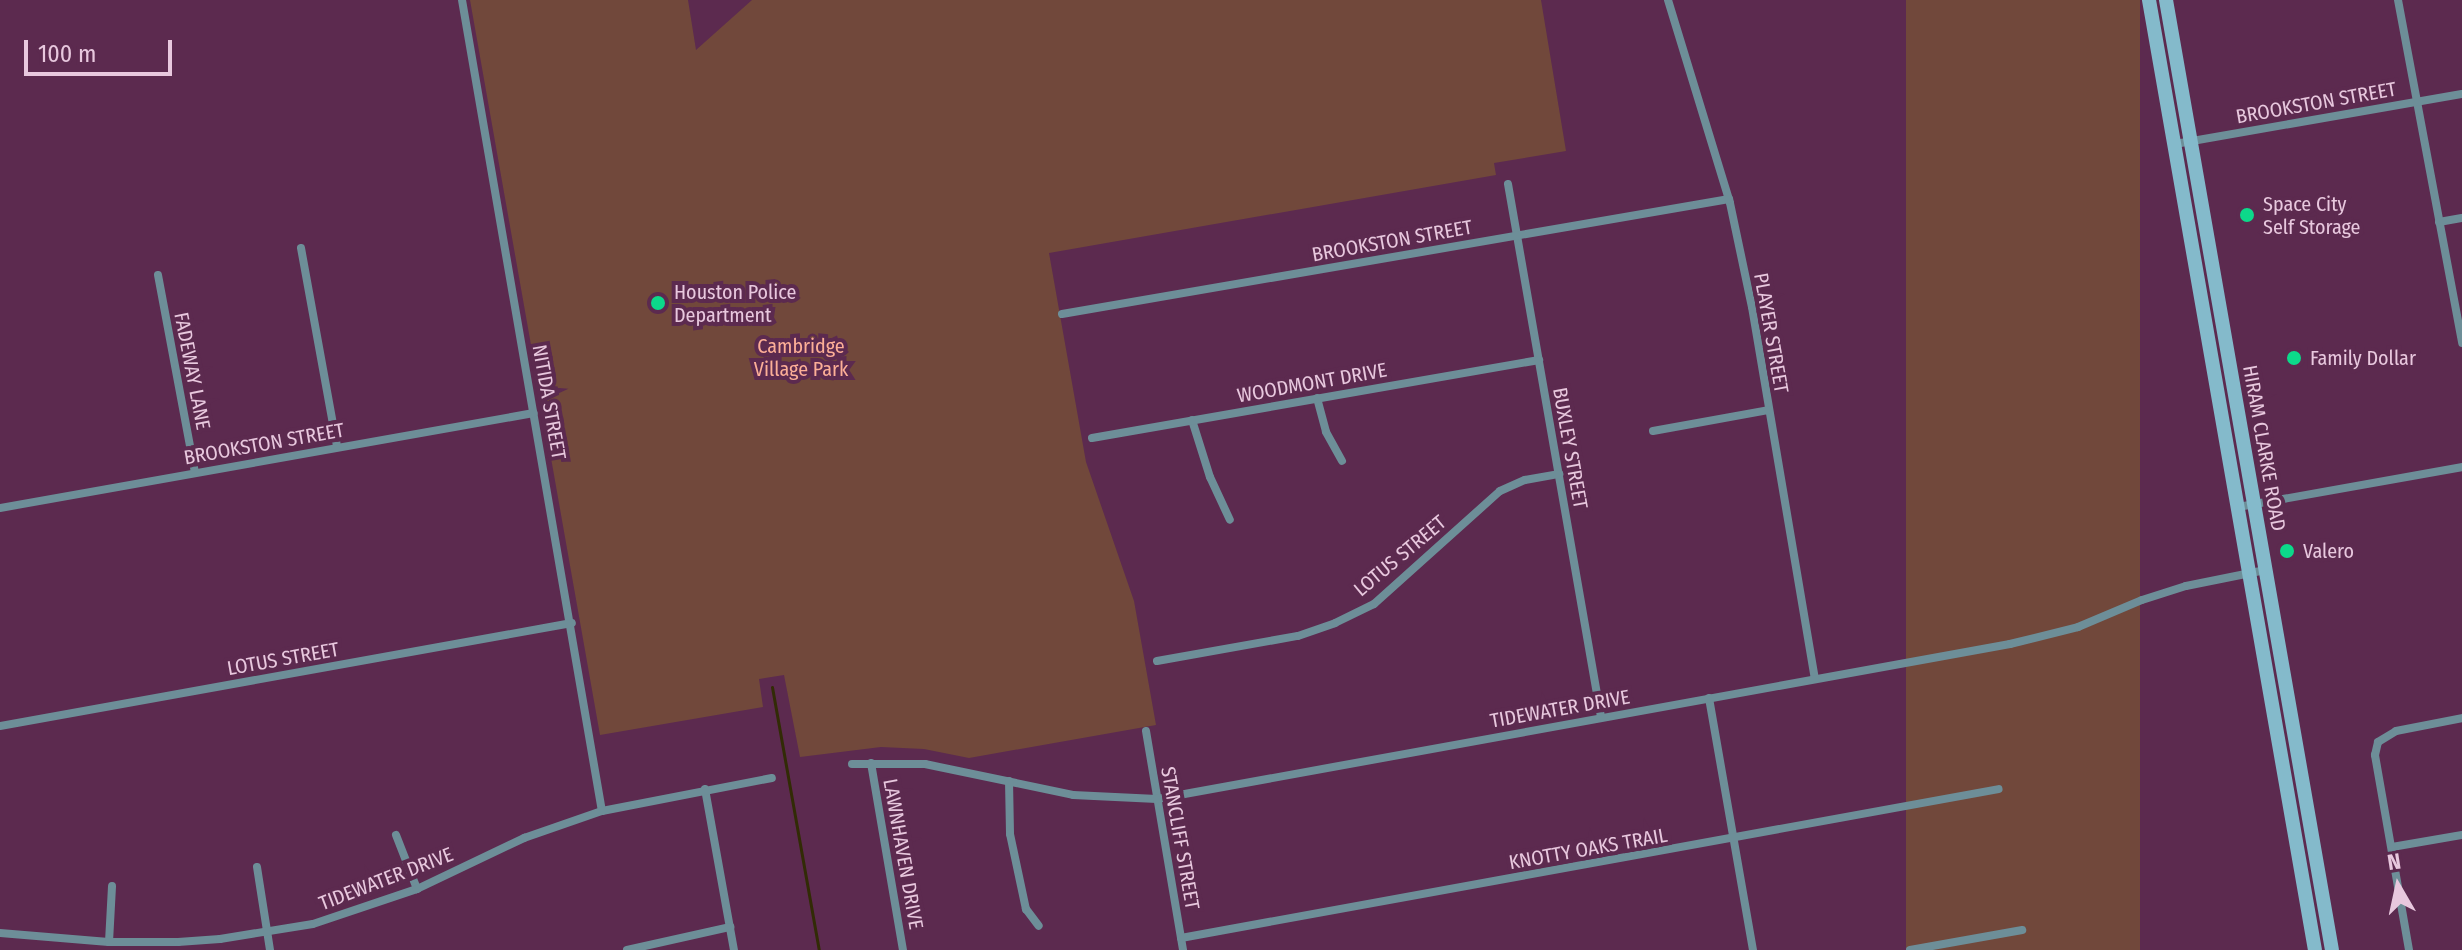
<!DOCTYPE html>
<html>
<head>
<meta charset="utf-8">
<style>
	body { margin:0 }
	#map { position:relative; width:2462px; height:950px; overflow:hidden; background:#5c2a4f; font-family:"Fira Sans Condensed",sans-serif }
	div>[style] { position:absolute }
	.green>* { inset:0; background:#71483b; transform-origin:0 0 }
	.stream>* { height:3px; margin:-1.5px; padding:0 1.5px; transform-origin:1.5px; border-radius:1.5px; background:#322b05 }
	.street>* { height:8px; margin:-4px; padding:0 4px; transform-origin:4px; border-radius:4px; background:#6d8e98 }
	.secondary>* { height:14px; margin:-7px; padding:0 7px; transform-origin:7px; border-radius:7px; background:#84bacb }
	.dots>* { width:22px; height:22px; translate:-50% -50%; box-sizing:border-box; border:4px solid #5c2a4f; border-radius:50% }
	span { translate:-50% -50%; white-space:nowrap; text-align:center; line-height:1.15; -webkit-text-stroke:8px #5c2a4f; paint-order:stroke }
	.street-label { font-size:20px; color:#e8c8de }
	.poi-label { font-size:20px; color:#e8c8de }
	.left { translate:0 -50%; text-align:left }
	.park-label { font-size:20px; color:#fcaf97 }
	.north { position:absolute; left:2358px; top:846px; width:80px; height:80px; -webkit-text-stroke:6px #5c2a4f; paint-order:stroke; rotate:351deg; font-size:22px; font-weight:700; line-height:32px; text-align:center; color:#e8c8de }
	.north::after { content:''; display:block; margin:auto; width:28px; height:36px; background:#e8c8de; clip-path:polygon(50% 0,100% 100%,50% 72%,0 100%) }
	.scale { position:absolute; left:24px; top:40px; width:148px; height:36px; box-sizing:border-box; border:4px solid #e8c8de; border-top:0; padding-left:10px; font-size:24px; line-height:28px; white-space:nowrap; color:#e8c8de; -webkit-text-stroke:6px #5c2a4f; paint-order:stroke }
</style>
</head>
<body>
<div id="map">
	<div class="green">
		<i style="clip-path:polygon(470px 0,688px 0,696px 50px,752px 0,1541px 0,1566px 151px,1494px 163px,1496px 175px,1049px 253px,1086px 462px,1134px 601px,1156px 725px,969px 758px,924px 749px,881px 747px,800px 757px,784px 675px,759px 679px,763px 707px,600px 735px)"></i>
		<i style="left:1906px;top:0;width:234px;height:964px"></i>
	</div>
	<div class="stream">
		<i style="left:772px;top:687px;width:267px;rotate:79.9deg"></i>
	</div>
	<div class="street">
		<i style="left:462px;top:0;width:823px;rotate:80.21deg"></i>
		<i style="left:1668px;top:0;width:212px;rotate:73deg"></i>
		<i style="left:1730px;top:203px;width:106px;rotate:78.1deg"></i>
		<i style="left:1752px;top:307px;width:376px;rotate:80.4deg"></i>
		<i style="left:2398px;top:0;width:349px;rotate:79.4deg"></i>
		<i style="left:2175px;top:144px;width:291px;rotate:-9.9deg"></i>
		<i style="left:1508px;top:184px;width:541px;rotate:80.1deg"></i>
		<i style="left:2439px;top:222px;width:23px;rotate:-10deg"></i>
		<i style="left:301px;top:248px;width:202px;rotate:79.7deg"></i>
		<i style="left:158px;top:275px;width:201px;rotate:79.4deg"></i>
		<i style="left:1062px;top:314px;width:677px;rotate:-9.78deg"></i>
		<i style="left:1317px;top:398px;width:35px;rotate:75deg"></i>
		<i style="left:1326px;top:432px;width:33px;rotate:61deg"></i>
		<i style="left:1192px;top:420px;width:60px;rotate:72.5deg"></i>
		<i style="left:1210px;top:477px;width:47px;rotate:65.1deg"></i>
		<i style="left:1653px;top:431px;width:117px;rotate:-10.3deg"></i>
		<i style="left:1092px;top:438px;width:454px;rotate:-9.9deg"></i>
		<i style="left:2238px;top:507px;width:228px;rotate:-10.1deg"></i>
		<i style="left:0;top:508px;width:542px;rotate:-10.09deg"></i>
		<i style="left:1157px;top:661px;width:143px;rotate:-10.1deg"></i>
		<i style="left:1298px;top:636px;width:39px;rotate:-19deg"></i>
		<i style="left:1335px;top:623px;width:43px;rotate:-26deg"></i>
		<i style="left:1374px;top:604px;width:169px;rotate:-41.9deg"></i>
		<i style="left:1500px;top:491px;width:27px;rotate:-24deg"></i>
		<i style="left:1525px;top:480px;width:35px;rotate:-10deg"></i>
		<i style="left:1709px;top:698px;width:256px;rotate:80.1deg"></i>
		<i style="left:0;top:726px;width:581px;rotate:-10.21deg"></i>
		<i style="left:1146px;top:731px;width:222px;rotate:80.4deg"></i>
		<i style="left:871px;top:763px;width:190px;rotate:80.3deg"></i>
		<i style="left:852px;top:764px;width:73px"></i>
		<i style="left:925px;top:764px;width:151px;rotate:11.8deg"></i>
		<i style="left:1073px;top:795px;width:84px;rotate:2.7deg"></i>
		<i style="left:1157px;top:799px;width:867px;rotate:-10.3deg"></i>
		<i style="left:2010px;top:644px;width:70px;rotate:-14deg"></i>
		<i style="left:2078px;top:627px;width:69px;rotate:-22.9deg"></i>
		<i style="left:2142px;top:600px;width:46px;rotate:-17.7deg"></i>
		<i style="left:2186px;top:586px;width:81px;rotate:-11.4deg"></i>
		<i style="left:1009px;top:781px;width:53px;rotate:88.9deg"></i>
		<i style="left:1010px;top:834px;width:77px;rotate:78deg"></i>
		<i style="left:1026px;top:909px;width:21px;rotate:53deg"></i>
		<i style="left:705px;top:789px;width:164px;rotate:79.8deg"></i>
		<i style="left:396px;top:835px;width:58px;rotate:68.7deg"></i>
		<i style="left:2392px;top:847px;width:71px;rotate:-9.7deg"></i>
		<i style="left:257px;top:867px;width:84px;rotate:81.1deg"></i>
		<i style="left:0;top:933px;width:109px;rotate:4.7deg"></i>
		<i style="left:109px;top:942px;width:69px"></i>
		<i style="left:178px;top:942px;width:42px;rotate:-4.1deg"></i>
		<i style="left:220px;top:939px;width:94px;rotate:-9.2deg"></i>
		<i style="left:313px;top:924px;width:110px;rotate:-18.6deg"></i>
		<i style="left:417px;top:889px;width:119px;rotate:-25.5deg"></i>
		<i style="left:524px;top:838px;width:83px;rotate:-19.1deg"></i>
		<i style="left:602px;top:811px;width:173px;rotate:-11deg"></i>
		<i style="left:1181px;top:938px;width:831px;rotate:-10.32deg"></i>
		<i style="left:109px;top:942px;width:56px;rotate:-86.9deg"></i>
		<i style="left:627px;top:950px;width:106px;rotate:-12.6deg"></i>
		<i style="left:1910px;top:950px;width:114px;rotate:-10.1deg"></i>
		<i style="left:2409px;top:950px;width:198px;rotate:-99.9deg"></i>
		<i style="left:2375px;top:755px;width:13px;rotate:-77deg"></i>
		<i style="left:2378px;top:742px;width:21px;rotate:-31deg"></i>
		<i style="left:2396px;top:731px;width:67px;rotate:-11.1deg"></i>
	</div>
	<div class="secondary">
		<i style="left:2149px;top:0;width:964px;rotate:80.09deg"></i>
		<i style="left:2166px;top:0;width:964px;rotate:80.09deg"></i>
	</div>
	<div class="dots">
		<i style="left:2247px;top:215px;background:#0cd98a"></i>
		<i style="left:658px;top:303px;background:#0cd98a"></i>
		<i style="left:2294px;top:358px;background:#0cd98a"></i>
		<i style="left:2287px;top:551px;background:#0cd98a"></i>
	</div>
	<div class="street-label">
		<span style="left:2316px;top:103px;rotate:-10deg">BROOKSTON STREET</span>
		<span style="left:1392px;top:241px;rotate:-10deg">BROOKSTON STREET</span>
		<span style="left:1771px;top:333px;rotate:80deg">PLAYER STREET</span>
		<span style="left:192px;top:371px;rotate:79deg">FADEWAY LANE</span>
		<span style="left:1312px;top:383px;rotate:-10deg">WOODMONT DRIVE</span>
		<span style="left:549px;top:402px;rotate:80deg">NITIDA STREET</span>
		<span style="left:264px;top:444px;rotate:-10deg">BROOKSTON STREET</span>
		<span style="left:1570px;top:448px;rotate:80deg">BUXLEY STREET</span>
		<span style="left:2264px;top:448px;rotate:80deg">HIRAM CLARKE ROAD</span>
		<span style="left:1400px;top:556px;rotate:-40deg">LOTUS STREET</span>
		<span style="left:283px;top:659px;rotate:-10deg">LOTUS STREET</span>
		<span style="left:1560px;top:709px;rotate:-10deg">TIDEWATER DRIVE</span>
		<span style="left:1180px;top:838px;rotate:80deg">STANCLIFF STREET</span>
		<span style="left:1588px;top:849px;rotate:-10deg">KNOTTY OAKS TRAIL</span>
		<span style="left:903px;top:854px;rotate:80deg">LAWNHAVEN DRIVE</span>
		<span style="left:386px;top:879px;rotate:-21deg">TIDEWATER DRIVE</span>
	</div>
	<div class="poi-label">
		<span class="left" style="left:2263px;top:216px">Space City<br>Self Storage</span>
		<span class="left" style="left:674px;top:304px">Houston Police<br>Department</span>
		<span class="left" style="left:2310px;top:358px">Family Dollar</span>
		<span class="left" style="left:2303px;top:551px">Valero</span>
	</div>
	<div class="park-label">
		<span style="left:801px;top:358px">Cambridge<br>Village Park</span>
	</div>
	<div class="north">N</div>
	<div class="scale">100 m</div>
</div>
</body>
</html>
